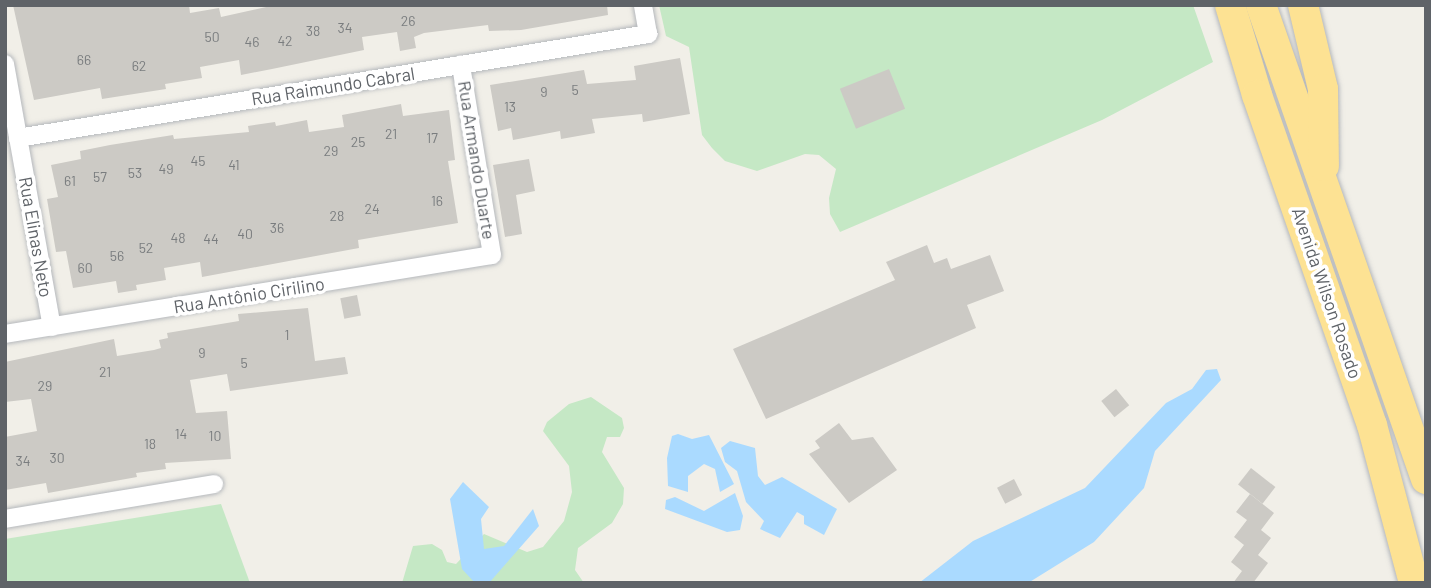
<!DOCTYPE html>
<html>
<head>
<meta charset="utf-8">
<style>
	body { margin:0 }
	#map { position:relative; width:1431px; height:588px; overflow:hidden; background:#f1efe8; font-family:Barlow,sans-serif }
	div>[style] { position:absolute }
	.green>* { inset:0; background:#c5e8c5 }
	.water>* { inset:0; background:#aadaff }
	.building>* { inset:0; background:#cccac5; transform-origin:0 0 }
	.roads { filter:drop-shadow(0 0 2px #b5b8bc) drop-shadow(0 0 2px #b5b8bc) }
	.street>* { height:18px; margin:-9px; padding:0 9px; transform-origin:9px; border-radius:9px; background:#fff }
	.highway>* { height:30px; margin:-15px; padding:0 15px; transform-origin:15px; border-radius:15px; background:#fde293 }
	span { translate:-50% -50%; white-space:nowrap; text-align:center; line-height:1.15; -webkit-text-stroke:7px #fff; paint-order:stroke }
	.number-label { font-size:14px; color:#7a7d7f }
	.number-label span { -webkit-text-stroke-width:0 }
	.street-label { font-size:18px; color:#5f6368 }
	.frame { position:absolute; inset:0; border:7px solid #5f6368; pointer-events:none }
</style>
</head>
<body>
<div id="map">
	<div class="green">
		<i style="clip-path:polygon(659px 5px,1193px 5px,1213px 62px,1102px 120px,840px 232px,830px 214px,829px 198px,836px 169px,819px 155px,805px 154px,757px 171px,725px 161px,712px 148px,702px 135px,689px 47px,666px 36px)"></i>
		<i style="clip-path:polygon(591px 397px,622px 418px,624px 428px,620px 437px,607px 437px,602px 452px,624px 488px,623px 504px,612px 523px,578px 548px,575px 570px,584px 583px,402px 583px,413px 546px,432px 544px,442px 550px,447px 562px,456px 564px,484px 534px,527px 552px,543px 547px,564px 521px,572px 492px,569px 466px,543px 431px,547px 422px,569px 404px)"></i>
		<i style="clip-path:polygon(221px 504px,250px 583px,5px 583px,5px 539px)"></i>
	</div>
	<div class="water">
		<i style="clip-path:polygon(1217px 369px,1221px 380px,1155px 451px,1144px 488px,1094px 542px,1028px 583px,919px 583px,973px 541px,1085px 488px,1166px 403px,1192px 389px,1206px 370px)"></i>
		<i style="clip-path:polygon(678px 434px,692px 439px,709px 435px,734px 484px,720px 492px,715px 469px,704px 464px,688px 476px,688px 492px,668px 486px,667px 458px,672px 436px)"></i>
		<i style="clip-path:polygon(730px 441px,755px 448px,758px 476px,765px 485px,782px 477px,837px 509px,824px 535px,804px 524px,804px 516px,797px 512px,780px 538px,760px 529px,764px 521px,746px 502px,737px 471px,725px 462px,721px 448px)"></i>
		<i style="clip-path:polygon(463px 482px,489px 507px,481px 519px,484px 549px,504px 546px,533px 509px,539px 526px,489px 583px,475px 583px,462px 569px,450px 499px)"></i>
		<i style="clip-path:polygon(735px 493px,743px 516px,740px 530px,727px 532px,665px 509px,666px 500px,675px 497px,704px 511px)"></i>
	</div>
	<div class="building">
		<i style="clip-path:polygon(13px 5px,189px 5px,190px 13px,219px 8px,221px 17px,275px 5px,607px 5px,608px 15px,521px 30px,489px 31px,488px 25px,424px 33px,414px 37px,416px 48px,400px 51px,397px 32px,362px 37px,364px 50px,272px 69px,241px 75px,239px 60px,200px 67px,202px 78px,165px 84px,166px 89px,102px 99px,100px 88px,34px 100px)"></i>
		<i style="clip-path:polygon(680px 58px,690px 114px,643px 122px,642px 114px,592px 119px,595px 133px,561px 139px,560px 131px,513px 140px,511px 128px,498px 131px,490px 85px,584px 70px,587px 84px,636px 80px,634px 66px)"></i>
		<i style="left:889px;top:69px;width:43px;height:53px;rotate:68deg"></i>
		<i style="clip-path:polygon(401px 104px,403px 116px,449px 110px,455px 160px,448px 161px,458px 223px,358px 240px,359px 248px,202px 277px,200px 262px,164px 268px,166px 280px,136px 285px,137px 290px,118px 293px,116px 281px,73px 288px,66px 251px,56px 252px,47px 199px,58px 197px,51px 165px,81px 159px,80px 151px,110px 145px,173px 135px,174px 139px,249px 132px,248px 126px,275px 122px,276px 126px,307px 120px,309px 132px,344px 127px,342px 115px)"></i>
		<i style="clip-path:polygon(529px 159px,535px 191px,516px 195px,522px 234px,505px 237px,493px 165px)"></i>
		<i style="clip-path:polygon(927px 245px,934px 263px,947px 258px,951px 269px,990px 255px,1004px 291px,967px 305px,976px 328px,766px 419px,733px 349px,895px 280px,886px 262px)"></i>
		<i style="left:357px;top:295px;width:21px;height:17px;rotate:79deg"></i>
		<i style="clip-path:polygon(308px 308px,315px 361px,345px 357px,348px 374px,230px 391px,227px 374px,190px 380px,196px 413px,227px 411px,231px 459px,165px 463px,166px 469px,136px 473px,137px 477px,48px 493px,46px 483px,5px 490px,5px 437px,37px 431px,31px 399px,5px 402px,5px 362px,114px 339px,117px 356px,154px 350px,161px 348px,159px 340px,168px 338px,167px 333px,239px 321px,238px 314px)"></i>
		<i style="left:1116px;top:389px;width:21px;height:19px;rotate:51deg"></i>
		<i style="clip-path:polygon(839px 423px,852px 440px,873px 437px,897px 470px,849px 503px,809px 454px,820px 448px,815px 441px)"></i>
		<i style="left:1251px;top:468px;width:31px;height:21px;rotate:38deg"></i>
		<i style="left:1014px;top:479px;width:18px;height:19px;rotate:63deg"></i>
		<i style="clip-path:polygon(1250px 494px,1274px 513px,1261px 530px,1271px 538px,1258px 555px,1268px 563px,1253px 583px,1233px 583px,1242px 571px,1231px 562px,1244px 545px,1234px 537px,1247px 520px,1236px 512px)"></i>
	</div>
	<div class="roads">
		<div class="street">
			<i style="left:5px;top:64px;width:267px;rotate:79.9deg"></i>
			<i style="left:18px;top:138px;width:639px;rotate:-9.37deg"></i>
			<i style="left:648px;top:34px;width:29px;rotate:-100deg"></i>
			<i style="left:5px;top:334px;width:493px;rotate:-9.2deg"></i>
			<i style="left:492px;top:255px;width:193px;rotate:-99.3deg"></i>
			<i style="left:5px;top:519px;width:212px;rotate:-9.5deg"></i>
		</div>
		<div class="highway">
			<i style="left:1230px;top:5px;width:94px;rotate:73.3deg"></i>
			<i style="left:1257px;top:95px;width:349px;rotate:70.8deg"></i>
			<i style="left:1372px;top:425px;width:163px;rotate:75.1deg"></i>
			<i style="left:1261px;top:5px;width:502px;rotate:70.81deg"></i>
			<i style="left:1303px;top:5px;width:86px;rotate:76.6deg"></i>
			<i style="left:1323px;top:89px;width:77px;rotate:89.3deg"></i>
		</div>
	</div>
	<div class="number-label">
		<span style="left:408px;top:21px">26</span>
		<span style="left:345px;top:28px">34</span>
		<span style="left:313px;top:31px">38</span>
		<span style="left:212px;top:37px">50</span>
		<span style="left:285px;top:41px">42</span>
		<span style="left:252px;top:42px">46</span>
		<span style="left:84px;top:60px">66</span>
		<span style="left:139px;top:66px">62</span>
		<span style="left:575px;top:90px">5</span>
		<span style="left:544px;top:92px">9</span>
		<span style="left:510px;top:107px">13</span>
		<span style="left:391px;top:134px">21</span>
		<span style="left:432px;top:138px">17</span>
		<span style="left:358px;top:142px">25</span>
		<span style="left:331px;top:151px">29</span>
		<span style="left:198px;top:161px">45</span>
		<span style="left:234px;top:165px">41</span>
		<span style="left:166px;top:169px">49</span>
		<span style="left:135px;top:173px">53</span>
		<span style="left:100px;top:177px">57</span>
		<span style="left:70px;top:181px">61</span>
		<span style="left:437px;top:201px">16</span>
		<span style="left:372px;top:209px">24</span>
		<span style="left:337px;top:216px">28</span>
		<span style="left:277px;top:228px">36</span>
		<span style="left:245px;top:234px">40</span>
		<span style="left:178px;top:238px">48</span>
		<span style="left:211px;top:239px">44</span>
		<span style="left:146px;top:248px">52</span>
		<span style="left:117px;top:256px">56</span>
		<span style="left:85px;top:268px">60</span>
		<span style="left:287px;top:335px">1</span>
		<span style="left:202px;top:353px">9</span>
		<span style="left:244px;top:363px">5</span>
		<span style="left:105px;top:372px">21</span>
		<span style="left:45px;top:386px">29</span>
		<span style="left:181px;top:434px">14</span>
		<span style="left:215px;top:436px">10</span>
		<span style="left:150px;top:444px">18</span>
		<span style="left:57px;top:458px">30</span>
		<span style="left:23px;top:461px">34</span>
	</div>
	<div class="street-label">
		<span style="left:333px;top:86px;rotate:-9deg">Rua Raimundo Cabral</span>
		<span style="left:477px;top:160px;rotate:81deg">Rua Armando Duarte</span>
		<span style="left:36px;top:237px;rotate:80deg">Rua Elinas Neto</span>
		<span style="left:1327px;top:293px;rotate:71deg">Avenida Wilson Rosado</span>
		<span style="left:249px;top:295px;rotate:-9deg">Rua Antônio Cirilino</span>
	</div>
	<div class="frame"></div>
</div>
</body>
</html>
